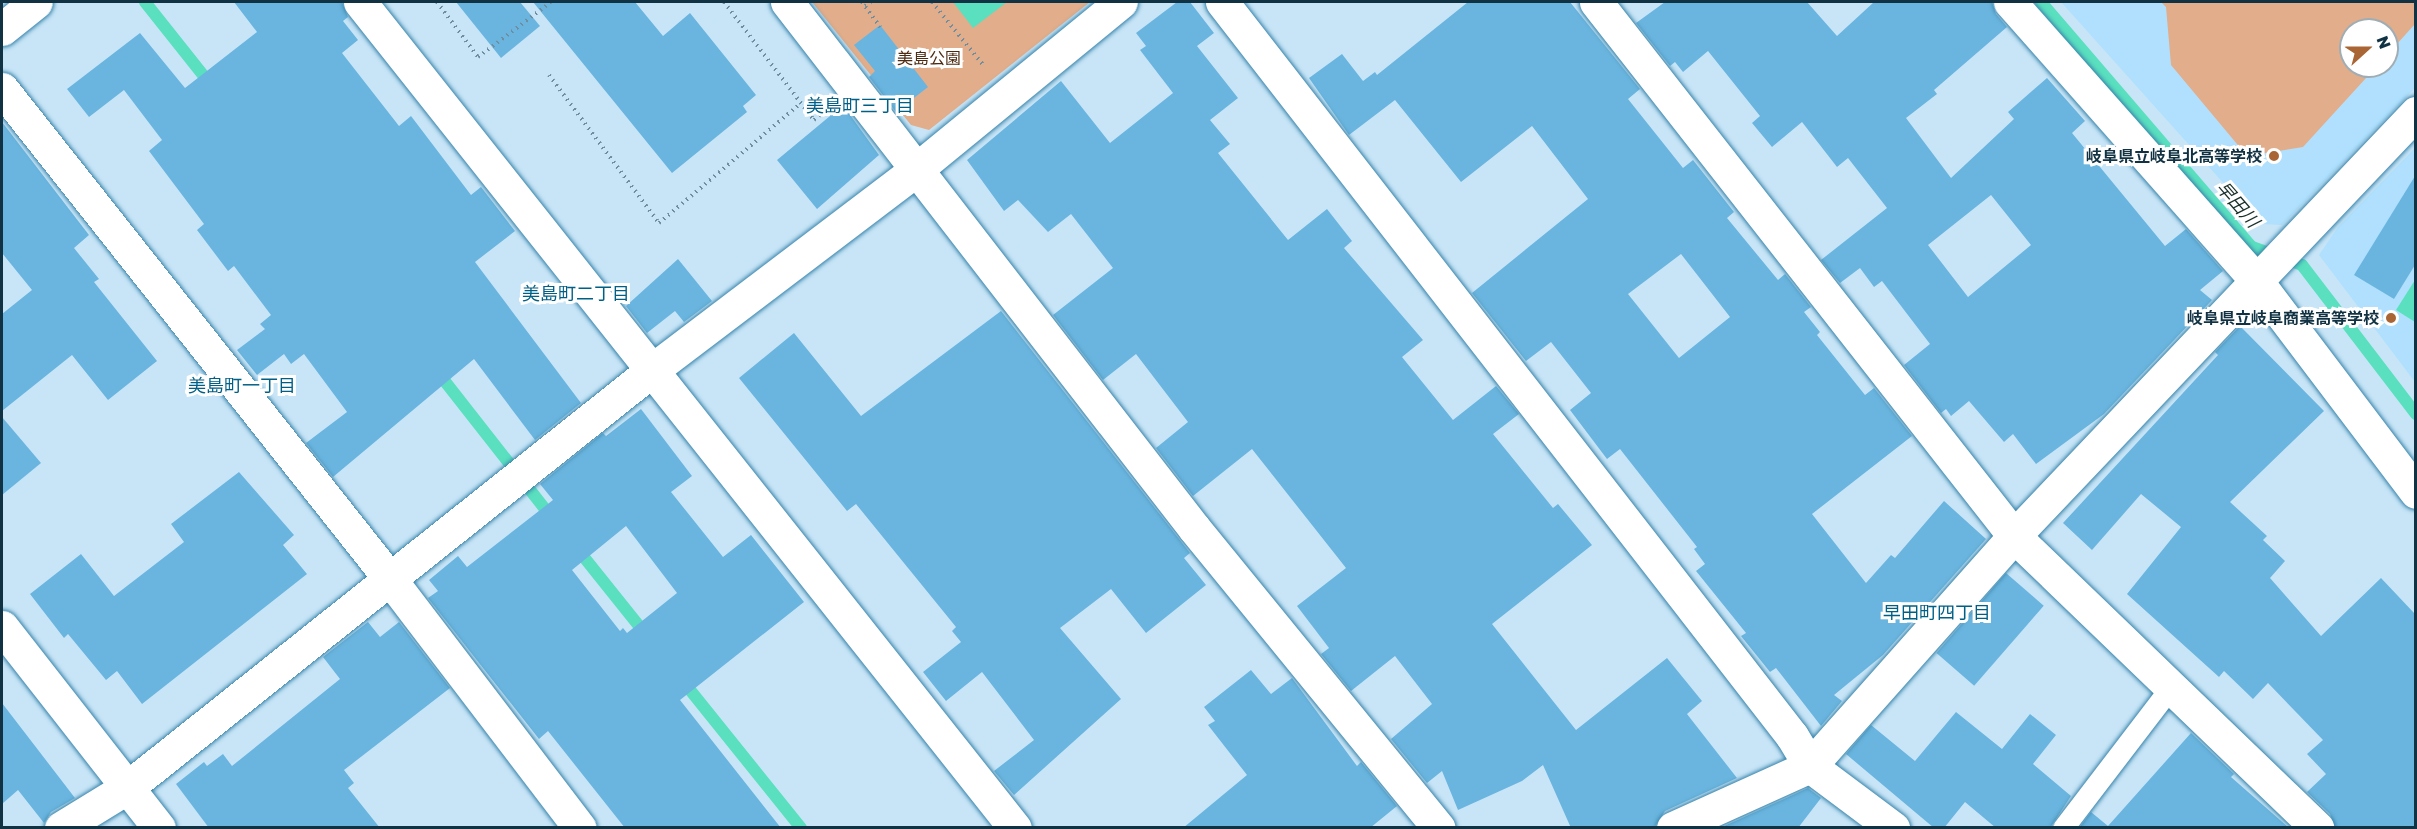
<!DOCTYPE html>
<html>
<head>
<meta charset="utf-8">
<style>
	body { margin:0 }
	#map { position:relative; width:2417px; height:829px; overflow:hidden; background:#c8e5f7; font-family:"Golos Text","Noto Sans JP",sans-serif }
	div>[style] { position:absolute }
	.built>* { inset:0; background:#b0e0fd }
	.green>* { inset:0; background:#e2ad8a }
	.water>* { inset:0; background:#5adfbf }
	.stream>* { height:12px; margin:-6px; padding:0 6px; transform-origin:6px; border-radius:6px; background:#5adfbf }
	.building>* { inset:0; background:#6ab5df; transform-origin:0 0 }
	.path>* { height:4px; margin-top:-2px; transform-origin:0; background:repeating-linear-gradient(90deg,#6e8d9e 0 1.5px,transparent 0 6px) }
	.roads { filter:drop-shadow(0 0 2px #3683ab) drop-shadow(0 0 2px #3683ab) }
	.lane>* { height:21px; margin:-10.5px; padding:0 10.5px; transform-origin:10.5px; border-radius:10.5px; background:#fff }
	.street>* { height:33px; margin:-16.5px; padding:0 16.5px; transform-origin:16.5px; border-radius:16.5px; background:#fff }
	.secondary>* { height:33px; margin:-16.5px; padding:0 16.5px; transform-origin:16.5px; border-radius:16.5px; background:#fff }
	.dots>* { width:16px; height:16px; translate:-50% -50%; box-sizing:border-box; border:3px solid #fff; border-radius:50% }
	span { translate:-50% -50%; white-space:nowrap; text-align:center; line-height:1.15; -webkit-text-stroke:6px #fff; paint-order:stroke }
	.park-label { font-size:16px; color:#4d2b12 }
	.poi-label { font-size:16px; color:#113243; font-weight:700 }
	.right { translate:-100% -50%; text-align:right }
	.neighbourhood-label { font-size:18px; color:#005f85 }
	.water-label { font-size:18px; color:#192f29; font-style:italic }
	.frame { position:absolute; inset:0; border:3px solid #113243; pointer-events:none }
	.north { position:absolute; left:2339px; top:18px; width:60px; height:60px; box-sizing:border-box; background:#fff; border:2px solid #a0adb4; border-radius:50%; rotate:69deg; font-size:16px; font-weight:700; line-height:24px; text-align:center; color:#113243 }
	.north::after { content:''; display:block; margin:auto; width:21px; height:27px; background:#a96634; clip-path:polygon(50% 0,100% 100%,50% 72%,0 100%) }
</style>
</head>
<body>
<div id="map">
	<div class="built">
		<i style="clip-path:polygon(evenodd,2061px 2px,2415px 2px,2415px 88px,2282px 225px,2260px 224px,2061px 2px,2351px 30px,2387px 30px,2387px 66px,2351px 66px,2351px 30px)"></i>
		<i style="clip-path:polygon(2415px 148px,2415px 382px,2319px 255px,2338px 227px)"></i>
	</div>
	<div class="green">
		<i style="clip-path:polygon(812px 2px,1090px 2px,929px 130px,911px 125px)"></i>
		<i style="clip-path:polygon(2161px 2px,2415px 2px,2415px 24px,2387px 55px,2387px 30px,2351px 30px,2351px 66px,2377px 66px,2303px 147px,2247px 156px,2171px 65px,2166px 7px)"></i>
	</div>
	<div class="water">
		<i style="clip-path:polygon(953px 2px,1007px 2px,973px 28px)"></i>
		<i style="clip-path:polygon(2415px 280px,2415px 322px,2396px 310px)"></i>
	</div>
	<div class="stream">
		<i style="left:145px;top:2px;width:106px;rotate:51.5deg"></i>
		<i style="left:2041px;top:2px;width:323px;rotate:49.3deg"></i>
		<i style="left:2252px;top:247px;width:53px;rotate:19.8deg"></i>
		<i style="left:2302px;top:265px;width:188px;rotate:52.6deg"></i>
		<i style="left:436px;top:370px;width:189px;rotate:51.9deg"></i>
		<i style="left:575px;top:546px;width:115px;rotate:51.3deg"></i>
		<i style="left:682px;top:680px;width:190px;rotate:51.2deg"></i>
	</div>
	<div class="building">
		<i style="clip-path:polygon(234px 2px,342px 2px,348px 17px,343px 21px,358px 40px,342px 53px,399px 126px,411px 116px,471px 195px,481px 187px,515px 231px,475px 262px,581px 403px,535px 440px,474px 359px,333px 477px,306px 443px,347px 412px,304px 354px,291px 364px,284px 354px,257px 375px,237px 350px,265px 329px,260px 324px,271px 315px,234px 266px,228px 271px,197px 230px,204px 224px,149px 151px,162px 140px,124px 90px,89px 117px,67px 89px,140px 33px,185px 88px,257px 32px)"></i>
		<i style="clip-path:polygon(456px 2px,520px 2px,540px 26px,501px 58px)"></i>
		<i style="clip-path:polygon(533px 2px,635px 2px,663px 36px,690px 13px,756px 95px,743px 106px,747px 112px,672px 173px)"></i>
		<i style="clip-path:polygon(1177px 2px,1190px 2px,1214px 33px,1197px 46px,1238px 98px,1210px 120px,1230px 144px,1218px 153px,1288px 240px,1327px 209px,1352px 241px,1344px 248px,1423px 340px,1402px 357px,1453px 420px,1496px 386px,1519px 414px,1493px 434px,1553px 508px,1558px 504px,1592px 545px,1492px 624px,1576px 730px,1667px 658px,1702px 701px,1687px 714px,1737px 778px,1665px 811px,1654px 828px,1571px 828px,1543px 765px,1522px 781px,1458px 810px,1442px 771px,1427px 783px,1391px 739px,1432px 704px,1395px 656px,1351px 691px,1321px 654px,1329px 648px,1297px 606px,1346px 568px,1252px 449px,1193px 496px,1156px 448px,1188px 422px,1136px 354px,1103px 380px,1053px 315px,1113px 268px,1071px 214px,1048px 232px,1018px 200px,1004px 211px,967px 160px,1061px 81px,1110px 143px,1173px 93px,1140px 50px,1146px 46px,1136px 33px)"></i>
		<i style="clip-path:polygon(evenodd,1468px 2px,1570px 2px,1640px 89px,1628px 99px,1683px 168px,1693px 160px,1734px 212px,1727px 218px,1778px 280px,1785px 274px,1811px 307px,1804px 312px,1820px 332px,1817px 335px,1865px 395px,1874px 388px,1912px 436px,1812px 514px,1866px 583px,1891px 555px,1895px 558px,1944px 501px,1986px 539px,1883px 655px,1834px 695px,1842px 701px,1821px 726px,1776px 668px,1770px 672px,1741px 636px,1746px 633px,1696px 571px,1705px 564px,1694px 549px,1697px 547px,1620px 449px,1607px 459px,1570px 410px,1591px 393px,1551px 342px,1526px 361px,1472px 293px,1588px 199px,1532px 126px,1461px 182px,1395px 100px,1349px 135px,1309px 78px,1342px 54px,1363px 81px,1375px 72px,1377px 75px,1468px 2px,1681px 254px,1730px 317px,1679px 358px,1628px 294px,1681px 254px)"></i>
		<i style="clip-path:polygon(evenodd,1665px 2px,1807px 2px,1837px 36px,1874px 2px,1992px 2px,1996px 14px,2007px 27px,1934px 90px,1937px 94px,1906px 118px,1951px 178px,2014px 119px,2008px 112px,2047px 78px,2085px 121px,2072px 133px,2165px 246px,2186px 229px,2223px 271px,2200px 290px,2212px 300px,2104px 414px,2036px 464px,2013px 434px,2004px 442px,1969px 401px,1951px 416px,1946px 409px,1941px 413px,1904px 365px,1930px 344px,1882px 281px,1874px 287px,1860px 268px,1840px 283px,1821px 260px,1887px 208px,1848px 158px,1837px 167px,1802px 122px,1772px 147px,1752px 123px,1760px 116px,1708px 51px,1683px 72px,1675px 62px,1670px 66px,1636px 23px,1665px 2px,1991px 195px,2031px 245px,1968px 297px,1928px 245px,1991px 195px)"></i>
		<i style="clip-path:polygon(880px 25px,928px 87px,896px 112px,869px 77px,875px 71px,854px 45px)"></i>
		<i style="clip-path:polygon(840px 101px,879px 155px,817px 209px,777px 160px,830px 116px,827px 111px)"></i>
		<i style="clip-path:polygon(2px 122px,89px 235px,74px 248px,99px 279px,94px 282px,157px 361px,108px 400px,72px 355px,2px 411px,2px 314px,32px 290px,2px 253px)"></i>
		<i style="clip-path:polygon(2415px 176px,2415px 265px,2394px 299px,2354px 275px)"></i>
		<i style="clip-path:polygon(678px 259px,712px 301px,684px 322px,675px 311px,647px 333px,626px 306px)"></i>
		<i style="clip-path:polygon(1001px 311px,1190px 553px,1184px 558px,1206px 585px,1146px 633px,1111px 589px,1060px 628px,1121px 699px,1014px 795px,994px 771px,1034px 740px,982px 672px,946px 701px,923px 672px,961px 642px,952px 631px,956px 627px,856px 504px,847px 511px,739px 378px,794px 333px,861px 416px)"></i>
		<i style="clip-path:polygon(2240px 326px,2324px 411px,2230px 502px,2267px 536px,2263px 540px,2285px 561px,2270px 578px,2321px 636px,2381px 578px,2415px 614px,2415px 828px,2335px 828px,2330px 814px,2307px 792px,2326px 774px,2307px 754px,2323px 740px,2268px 683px,2253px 699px,2224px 671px,2219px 677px,2127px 594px,2181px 527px,2141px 494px,2092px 550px,2063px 523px,2218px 355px,2215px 352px)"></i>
		<i style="clip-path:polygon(evenodd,641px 409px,692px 476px,671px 492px,723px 557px,751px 535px,804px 602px,680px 700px,781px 828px,625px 828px,548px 731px,539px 739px,428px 598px,438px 591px,429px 580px,458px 556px,467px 567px,553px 500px,540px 484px,603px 433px,606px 436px,641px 409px,626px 526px,677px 593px,627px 633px,623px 628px,620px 631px,572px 570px,626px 526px)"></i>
		<i style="clip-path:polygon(2px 417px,41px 463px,2px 495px)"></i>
		<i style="clip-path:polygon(239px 472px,294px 535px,283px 545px,307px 574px,142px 704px,117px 671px,106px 680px,68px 634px,64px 638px,30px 594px,81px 554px,114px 596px,184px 542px,171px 524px)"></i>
		<i style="left:2006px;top:573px;width:50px;height:106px;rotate:41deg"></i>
		<i style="clip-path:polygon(368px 622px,380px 637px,399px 622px,450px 688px,344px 770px,354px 783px,348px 788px,380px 828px,209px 828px,176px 784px,204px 762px,207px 766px,223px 754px,232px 766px,340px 679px,323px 657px)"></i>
		<i style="clip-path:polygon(1251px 670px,1271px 694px,1292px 678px,1357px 766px,1361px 762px,1397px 806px,1370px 828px,1183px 828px,1247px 775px,1208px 725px,1215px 721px,1204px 707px)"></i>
		<i style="clip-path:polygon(2px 703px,75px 798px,51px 812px,44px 823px,18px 790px,2px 804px)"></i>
		<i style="clip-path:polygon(1956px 712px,2002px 749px,2030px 714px,2056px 735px,2033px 764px,2071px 796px,2050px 828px,1996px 828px,1965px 802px,1944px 828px,1934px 828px,1846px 754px,1871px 725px,1915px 761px)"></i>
		<i style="clip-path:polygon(2191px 733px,2234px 774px,2231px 777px,2289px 828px,2079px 828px,2091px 812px,2108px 826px)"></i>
		<i style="clip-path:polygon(1808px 788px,1821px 798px,1798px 828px,1720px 828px)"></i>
	</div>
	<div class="path">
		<i style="left:437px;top:2px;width:69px;rotate:53.3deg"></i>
		<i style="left:478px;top:57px;width:91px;rotate:-37deg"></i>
		<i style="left:724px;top:2px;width:148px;rotate:52.7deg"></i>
		<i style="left:814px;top:120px;width:16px;rotate:-40deg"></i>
		<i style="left:862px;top:2px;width:31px;rotate:54deg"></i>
		<i style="left:932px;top:2px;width:82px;rotate:50.9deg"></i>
		<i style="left:865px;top:6px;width:7px;rotate:-34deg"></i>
		<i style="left:549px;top:75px;width:184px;rotate:53.4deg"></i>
		<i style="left:659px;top:223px;width:186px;rotate:-40.2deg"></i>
	</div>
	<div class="roads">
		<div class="lane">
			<i style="left:2063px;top:828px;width:176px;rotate:-52.6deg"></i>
		</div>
		<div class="street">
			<i style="left:360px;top:2px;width:1054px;rotate:51.59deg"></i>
			<i style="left:787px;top:2px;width:665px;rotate:52.27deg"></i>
			<i style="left:1194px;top:528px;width:387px;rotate:50.8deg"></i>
			<i style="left:1222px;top:2px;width:929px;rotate:52.17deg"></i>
			<i style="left:1792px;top:736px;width:35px;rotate:59deg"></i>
			<i style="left:1810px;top:766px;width:104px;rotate:36.8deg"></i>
			<i style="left:1596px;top:2px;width:678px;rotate:51.95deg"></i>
			<i style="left:2014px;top:536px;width:421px;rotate:43.9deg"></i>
			<i style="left:2010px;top:2px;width:370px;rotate:48.5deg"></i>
			<i style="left:2255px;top:279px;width:267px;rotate:52.9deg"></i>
			<i style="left:2px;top:29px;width:43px;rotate:-38.5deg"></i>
			<i style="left:2px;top:89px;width:625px;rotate:51.63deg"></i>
			<i style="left:390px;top:579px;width:313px;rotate:52.7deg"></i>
			<i style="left:61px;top:828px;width:79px;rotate:-31.5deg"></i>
			<i style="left:128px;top:787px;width:668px;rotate:-38.5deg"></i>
			<i style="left:651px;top:371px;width:335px;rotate:-37.2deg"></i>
			<i style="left:918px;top:168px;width:262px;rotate:-39.3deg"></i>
			<i style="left:1673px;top:828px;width:150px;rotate:-24.3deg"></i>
			<i style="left:1810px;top:766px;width:307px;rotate:-48.4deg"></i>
			<i style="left:2014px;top:536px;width:584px;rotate:-46.46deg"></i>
		</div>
		<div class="secondary">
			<i style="left:2px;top:627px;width:255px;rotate:52deg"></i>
		</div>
	</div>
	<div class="dots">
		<i style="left:2274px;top:156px;background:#a96634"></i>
		<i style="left:2391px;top:318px;background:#a96634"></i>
	</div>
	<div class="park-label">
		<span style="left:929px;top:58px">美島公園</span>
	</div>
	<div class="poi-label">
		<span class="right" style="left:2262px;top:156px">岐阜県立岐阜北高等学校</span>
		<span class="right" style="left:2379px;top:318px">岐阜県立岐阜商業高等学校</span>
	</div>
	<div class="neighbourhood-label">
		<span style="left:860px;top:105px">美島町三丁目</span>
		<span style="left:576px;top:293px">美島町二丁目</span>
		<span style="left:242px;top:385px">美島町一丁目</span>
		<span style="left:1937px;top:612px">早田町四丁目</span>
	</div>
	<div class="water-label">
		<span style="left:2238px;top:204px;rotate:49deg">早田川</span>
	</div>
	<div class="frame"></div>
	<div class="north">N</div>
</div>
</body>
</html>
